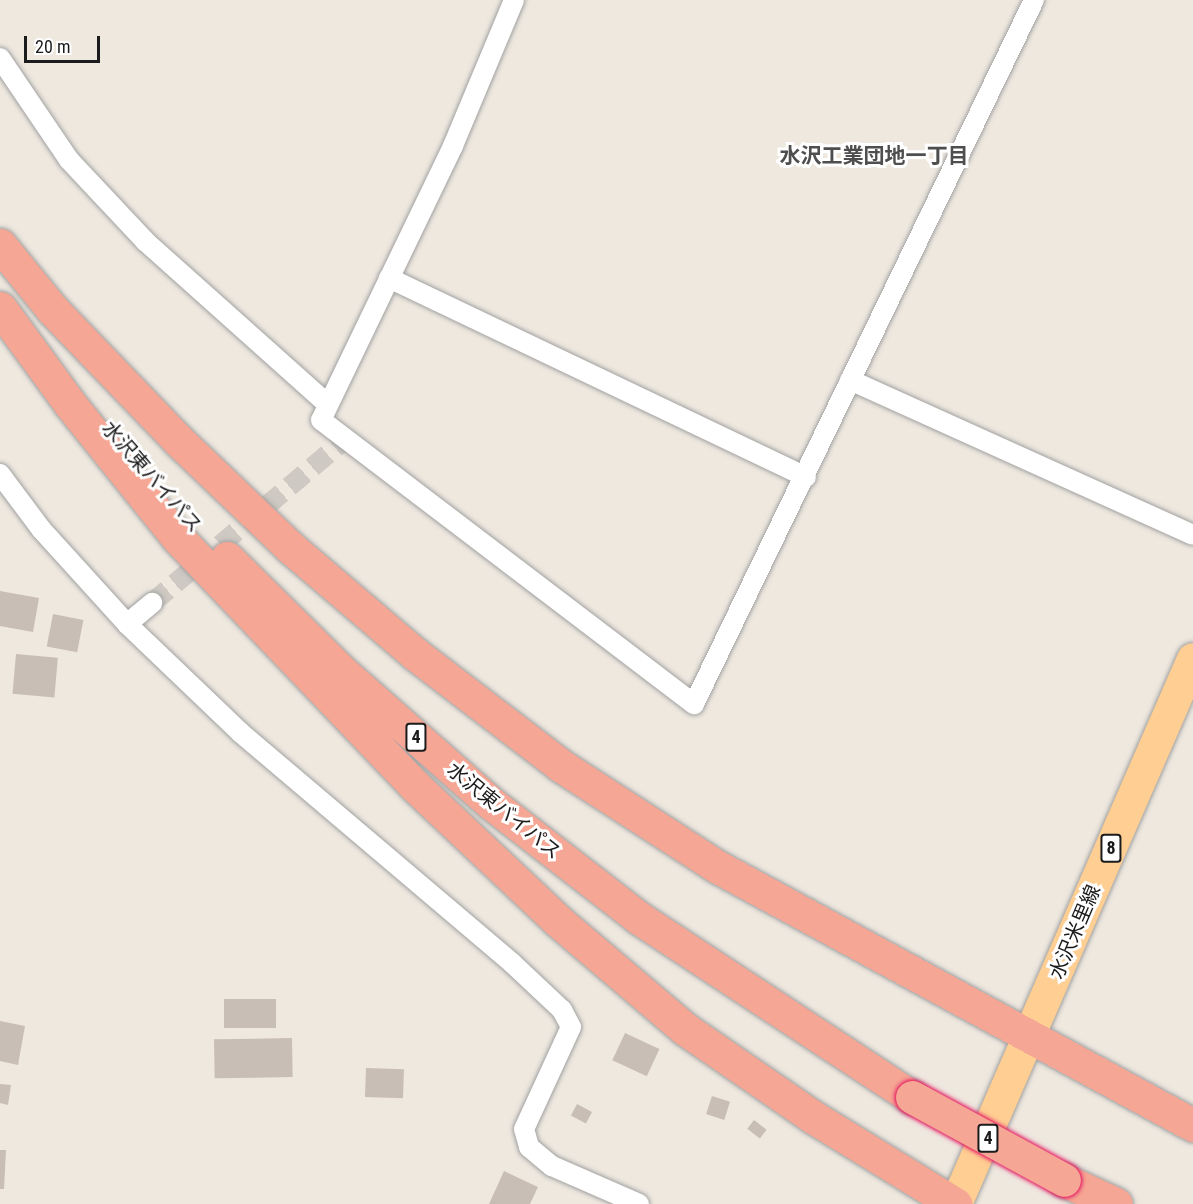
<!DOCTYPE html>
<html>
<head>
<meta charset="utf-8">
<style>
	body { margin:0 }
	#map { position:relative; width:1193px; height:1204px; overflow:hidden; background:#eee8df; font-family:"Roboto Condensed","Noto Sans JP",sans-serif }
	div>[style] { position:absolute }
	.building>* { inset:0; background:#c9beb5; transform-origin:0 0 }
	.minor-tunnel>* { height:20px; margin-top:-10px; transform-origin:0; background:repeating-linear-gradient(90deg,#cec9c2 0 20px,transparent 0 30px) }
	.roads { filter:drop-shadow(0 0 2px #a2a2a2) drop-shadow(0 0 2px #a2a2a2) }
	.minor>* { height:20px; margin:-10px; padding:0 10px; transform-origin:10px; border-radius:10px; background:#fff }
	.primary>* { height:32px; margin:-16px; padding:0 16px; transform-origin:16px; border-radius:16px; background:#ffce93 }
	.trunk>* { height:33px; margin:-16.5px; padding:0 16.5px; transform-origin:16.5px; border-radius:16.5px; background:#f6a694 }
	.bridges { filter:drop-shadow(0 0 2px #e31560) drop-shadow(0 0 2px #e31560) }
	.trunk-bridge>* { height:33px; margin:-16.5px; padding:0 16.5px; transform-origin:16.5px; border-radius:16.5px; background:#f6a694 }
	span { translate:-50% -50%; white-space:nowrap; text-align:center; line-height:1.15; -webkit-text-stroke:6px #fff; paint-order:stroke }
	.shield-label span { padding:2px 4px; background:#fff; border:2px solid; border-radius:4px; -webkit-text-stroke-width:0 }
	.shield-label { font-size:18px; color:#1b1b1b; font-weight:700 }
	.street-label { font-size:20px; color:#1b1b1b }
	.neighbourhood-label { font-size:21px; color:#4e4e4e; font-weight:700 }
	.scale { position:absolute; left:24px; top:36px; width:76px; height:27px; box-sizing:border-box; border:3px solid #1b1b1b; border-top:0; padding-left:8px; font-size:18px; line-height:21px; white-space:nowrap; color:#1b1b1b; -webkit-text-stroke:4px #fff; paint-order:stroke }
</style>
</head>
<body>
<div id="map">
	<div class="building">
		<i style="clip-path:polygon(0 591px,39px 598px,33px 632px,0 626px)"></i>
		<i style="left:53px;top:614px;width:31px;height:33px;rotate:11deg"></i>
		<i style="left:16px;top:654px;width:42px;height:40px;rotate:5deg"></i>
		<i style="left:224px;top:999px;width:52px;height:29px"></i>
		<i style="clip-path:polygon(0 1021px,25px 1026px,18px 1065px,0 1061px)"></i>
		<i style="left:625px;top:1033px;width:38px;height:30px;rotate:25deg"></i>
		<i style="left:292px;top:1038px;width:39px;height:78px;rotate:89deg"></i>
		<i style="left:366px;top:1068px;width:38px;height:29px;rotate:2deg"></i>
		<i style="clip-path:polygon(0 1084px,11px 1085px,8px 1105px,0 1103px)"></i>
		<i style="left:712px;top:1096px;width:19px;height:19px;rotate:18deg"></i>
		<i style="left:577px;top:1104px;width:17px;height:13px;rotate:28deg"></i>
		<i style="left:754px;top:1120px;width:16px;height:11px;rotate:38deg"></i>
		<i style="clip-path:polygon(0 1150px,6px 1150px,4px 1189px,0 1189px)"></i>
		<i style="clip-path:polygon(504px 1171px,538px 1187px,530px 1204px,489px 1204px)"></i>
	</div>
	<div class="minor-tunnel">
		<i style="left:152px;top:603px;width:252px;rotate:-40.3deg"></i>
	</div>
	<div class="roads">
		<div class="minor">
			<i style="left:514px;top:0;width:158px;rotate:112.7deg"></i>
			<i style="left:453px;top:146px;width:304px;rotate:115.7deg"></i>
			<i style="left:321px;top:420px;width:469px;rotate:37.3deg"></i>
			<i style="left:694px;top:704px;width:782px;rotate:-64.22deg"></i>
			<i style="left:0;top:58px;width:123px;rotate:55.9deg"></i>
			<i style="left:69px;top:160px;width:111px;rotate:46.8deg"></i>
			<i style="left:145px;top:241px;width:244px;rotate:41.8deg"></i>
			<i style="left:389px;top:278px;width:462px;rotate:25.5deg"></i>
			<i style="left:850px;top:380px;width:376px;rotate:24.3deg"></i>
			<i style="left:0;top:474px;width:69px;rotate:53.3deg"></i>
			<i style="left:41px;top:529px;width:128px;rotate:47.8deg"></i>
			<i style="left:127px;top:624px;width:158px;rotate:43.7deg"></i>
			<i style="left:241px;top:733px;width:355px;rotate:40.3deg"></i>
			<i style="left:512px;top:963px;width:69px;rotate:43.2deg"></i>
			<i style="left:562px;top:1010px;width:19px;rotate:62deg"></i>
			<i style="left:571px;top:1027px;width:112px;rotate:114.7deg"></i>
			<i style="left:524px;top:1129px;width:19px;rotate:74deg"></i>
			<i style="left:529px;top:1147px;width:30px;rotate:40deg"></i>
			<i style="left:552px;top:1166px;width:95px;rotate:23.6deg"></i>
			<i style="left:127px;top:624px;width:33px;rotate:-40deg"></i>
		</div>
		<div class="primary">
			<i style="left:956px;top:1204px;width:594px;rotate:-66.5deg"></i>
		</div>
		<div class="trunk">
			<i style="left:0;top:245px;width:82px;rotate:50.9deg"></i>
			<i style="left:52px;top:309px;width:183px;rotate:46.1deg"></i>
			<i style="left:179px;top:441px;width:155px;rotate:43.7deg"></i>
			<i style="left:291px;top:548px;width:163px;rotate:40.5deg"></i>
			<i style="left:415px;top:654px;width:183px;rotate:37.4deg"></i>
			<i style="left:560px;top:765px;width:186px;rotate:32.9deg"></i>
			<i style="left:716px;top:866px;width:543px;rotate:28.5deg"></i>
			<i style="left:0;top:308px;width:119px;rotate:53.9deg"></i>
			<i style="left:70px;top:404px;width:171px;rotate:51.2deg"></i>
			<i style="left:177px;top:537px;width:344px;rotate:46.3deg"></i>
			<i style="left:415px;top:786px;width:195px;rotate:43.3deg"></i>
			<i style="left:557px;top:920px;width:168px;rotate:40.4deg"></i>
			<i style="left:685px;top:1029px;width:155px;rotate:34.5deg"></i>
			<i style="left:813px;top:1117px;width:167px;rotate:31.5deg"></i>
			<i style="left:227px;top:558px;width:161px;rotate:44.7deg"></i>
			<i style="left:341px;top:671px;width:201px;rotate:41.4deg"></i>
			<i style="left:492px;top:804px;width:186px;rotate:37.8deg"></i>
			<i style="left:639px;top:918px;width:326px;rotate:33.3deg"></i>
			<i style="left:1064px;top:1180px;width:57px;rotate:24.8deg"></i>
		</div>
	</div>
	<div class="bridges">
		<div class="trunk-bridge">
			<i style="left:912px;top:1097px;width:173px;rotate:28.6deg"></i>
		</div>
	</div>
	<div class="shield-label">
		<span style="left:416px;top:737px">4</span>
		<span style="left:1111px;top:848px">8</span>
		<span style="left:988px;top:1138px">4</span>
	</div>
	<div class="street-label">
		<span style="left:152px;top:477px;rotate:49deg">水沢東バイパス</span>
		<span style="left:504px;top:811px;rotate:39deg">水沢東バイパス</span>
		<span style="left:1075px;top:932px;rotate:-67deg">水沢米里線</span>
	</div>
	<div class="neighbourhood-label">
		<span style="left:874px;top:156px">水沢工業団地一丁目</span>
	</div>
	<div class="scale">20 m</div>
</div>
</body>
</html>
